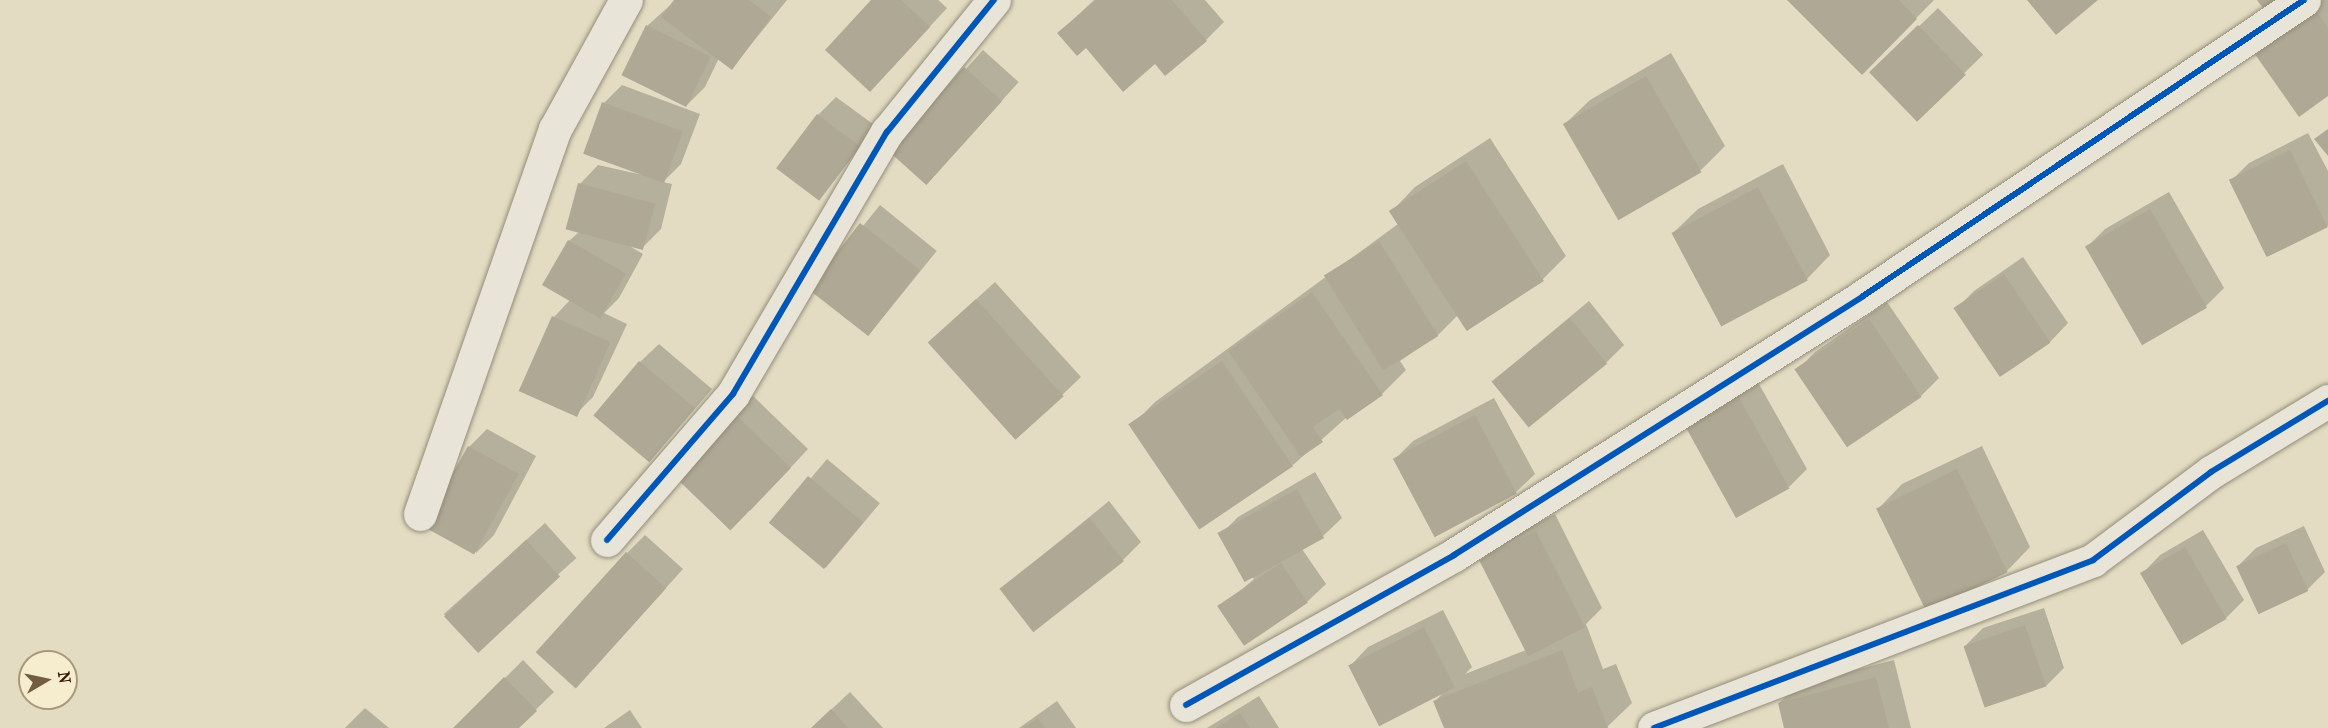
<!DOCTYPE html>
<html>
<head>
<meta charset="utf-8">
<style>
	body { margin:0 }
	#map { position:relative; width:2328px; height:728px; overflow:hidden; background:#e3dcc2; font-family:"IM FELL French Canon",serif }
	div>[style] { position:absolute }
	.shadow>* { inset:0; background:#0003; transform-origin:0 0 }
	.building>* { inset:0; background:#afa895; transform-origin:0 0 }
	.roads { filter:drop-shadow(0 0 2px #938c7a) drop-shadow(0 0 2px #938c7a) }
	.minor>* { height:33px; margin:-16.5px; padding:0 16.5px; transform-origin:16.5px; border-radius:16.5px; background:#e8e4d8 }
	.cycleway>* { height:6px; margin:-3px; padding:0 3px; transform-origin:3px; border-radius:3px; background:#0057b8 }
	span { translate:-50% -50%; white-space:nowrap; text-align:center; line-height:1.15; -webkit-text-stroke:5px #f6edcf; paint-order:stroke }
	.north { position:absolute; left:18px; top:650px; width:60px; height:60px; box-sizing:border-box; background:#f6edcf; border:2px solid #a9987c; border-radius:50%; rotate:81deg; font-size:16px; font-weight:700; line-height:24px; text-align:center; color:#351900 }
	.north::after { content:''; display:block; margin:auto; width:21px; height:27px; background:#725d44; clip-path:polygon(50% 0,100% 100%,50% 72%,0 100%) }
</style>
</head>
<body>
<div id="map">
	<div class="shadow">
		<i style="clip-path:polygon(676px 0,787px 0,732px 68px,719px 58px,705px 87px,687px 105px,647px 26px)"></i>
		<i style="clip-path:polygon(873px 0,938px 0,947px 8px,888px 72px)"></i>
		<i style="clip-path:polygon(1094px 0,1205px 0,1224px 22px,1206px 40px,1155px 62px,1086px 46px,1059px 33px)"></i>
		<i style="clip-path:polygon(1789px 0,1934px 0,1862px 73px)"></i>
		<i style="clip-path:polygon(2316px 0,2328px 0,2328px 94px,2299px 115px)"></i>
		<i style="left:1938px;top:8px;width:65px;height:93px;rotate:46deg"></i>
		<i style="left:983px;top:50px;width:48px;height:137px;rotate:42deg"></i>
		<i style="clip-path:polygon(1671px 53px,1725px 146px,1701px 170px,1565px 124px,1590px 100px)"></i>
		<i style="clip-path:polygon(622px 85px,700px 114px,681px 164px,663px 182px,672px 184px,661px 229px,643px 247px,626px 244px,643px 254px,619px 298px,604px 313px,627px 324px,593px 397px,575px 415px,554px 317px,571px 299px,569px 241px,579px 232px,580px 184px,598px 165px,643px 175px,604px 103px)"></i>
		<i style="clip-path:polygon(836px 97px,877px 127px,818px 199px,818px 115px)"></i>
		<i style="clip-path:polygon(2308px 133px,2328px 171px,2328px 226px,2268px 256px,2230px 182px,2249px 163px)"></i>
		<i style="clip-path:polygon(1490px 138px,1566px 256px,1542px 280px,1457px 316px,1438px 335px,1400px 361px,1406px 370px,1382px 394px,1347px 417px,1293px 465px,1131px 426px,1155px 402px,1398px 224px,1391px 212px,1415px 187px)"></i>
		<i style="clip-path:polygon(1783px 164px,1830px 255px,1806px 280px,1673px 233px,1698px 209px)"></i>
		<i style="clip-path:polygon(2169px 192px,2224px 288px,2206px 306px,2143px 344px,2087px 247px,2105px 229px)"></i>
		<i style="left:880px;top:205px;width:73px;height:109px;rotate:39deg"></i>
		<i style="clip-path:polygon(2023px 257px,2068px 323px,2050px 342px,1956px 309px,1974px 291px)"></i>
		<i style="clip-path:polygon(995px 282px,1081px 377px,1017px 438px,948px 325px)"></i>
		<i style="clip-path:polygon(1589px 301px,1624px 345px,1606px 363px,1493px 381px)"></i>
		<i style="clip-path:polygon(1887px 302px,1939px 378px,1921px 396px,1797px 370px,1815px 352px)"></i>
		<i style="clip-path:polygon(659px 344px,712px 389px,650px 461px,640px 362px)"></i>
		<i style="clip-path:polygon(1755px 377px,1807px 469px,1789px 487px,1704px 407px)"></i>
		<i style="clip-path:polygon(753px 396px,808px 449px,750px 511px,735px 414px)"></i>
		<i style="clip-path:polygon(1494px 398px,1535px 474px,1516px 492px,1395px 459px,1413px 441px)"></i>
		<i style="clip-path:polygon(487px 429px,536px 456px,494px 535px,476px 553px,469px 447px)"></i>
		<i style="clip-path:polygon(1982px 446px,2030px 547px,2006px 572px,1878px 509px,1902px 484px)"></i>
		<i style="left:827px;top:459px;width:69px;height:84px;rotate:40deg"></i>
		<i style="clip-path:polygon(1315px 472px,1342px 518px,1323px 536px,1302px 549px,1326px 584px,1307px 602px,1246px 644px,1220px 608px,1254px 579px,1220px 535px,1238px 517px)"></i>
		<i style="clip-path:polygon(1109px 501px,1141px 542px,1123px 560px,1001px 589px)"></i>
		<i style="clip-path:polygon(1555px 514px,1602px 608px,1586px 624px,1603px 669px,1616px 664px,1632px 703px,1607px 727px,1445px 728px,1435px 701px,1445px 691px,1350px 666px,1368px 647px,1443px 610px,1472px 667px,1465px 674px,1526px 650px,1481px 560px,1499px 542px)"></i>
		<i style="left:545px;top:523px;width:47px;height:136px;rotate:48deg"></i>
		<i style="clip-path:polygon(2304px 526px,2325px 572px,2307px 590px,2238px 566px,2256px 548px)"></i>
		<i style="clip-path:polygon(2203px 530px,2244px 600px,2226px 618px,2142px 574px,2160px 555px)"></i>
		<i style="clip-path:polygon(645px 535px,683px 569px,593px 669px,627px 553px)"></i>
		<i style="clip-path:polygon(2044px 608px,2064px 668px,2046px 686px,1985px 706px,1965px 646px,1983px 628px)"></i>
		<i style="clip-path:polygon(523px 660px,554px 692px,517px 728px,455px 728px)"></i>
		<i style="clip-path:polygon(1894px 660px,1911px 728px,1786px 728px,1779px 703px,1798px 685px)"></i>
		<i style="clip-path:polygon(850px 692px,883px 728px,813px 728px,820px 720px)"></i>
		<i style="clip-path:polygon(1259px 696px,1279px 728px,1207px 728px)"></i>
		<i style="clip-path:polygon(1057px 701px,1076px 728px,1019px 728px)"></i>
		<i style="clip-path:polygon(365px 708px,389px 728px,345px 728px)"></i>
		<i style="clip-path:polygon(630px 710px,642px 728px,604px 728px)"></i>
	</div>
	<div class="building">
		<i style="clip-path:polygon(674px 0,749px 0,771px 17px,732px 70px,661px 17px)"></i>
		<i style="clip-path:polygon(871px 0,901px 0,930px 27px,870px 92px,825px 50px)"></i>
		<i style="clip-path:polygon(1096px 0,1172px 0,1207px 41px,1165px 76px,1155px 64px,1123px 92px,1086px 48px,1077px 56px,1057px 33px)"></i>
		<i style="clip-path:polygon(1787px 0,1899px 0,1917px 19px,1862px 75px)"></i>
		<i style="clip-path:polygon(2027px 0,2098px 0,2056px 35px)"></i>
		<i style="clip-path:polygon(2257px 0,2283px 0,2266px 12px)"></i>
		<i style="clip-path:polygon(2313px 6px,2328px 28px,2328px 96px,2299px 117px,2252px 50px)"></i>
		<i style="left:646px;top:25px;width:72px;height:56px;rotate:26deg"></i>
		<i style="left:1918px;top:25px;width:69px;height:68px;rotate:46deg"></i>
		<i style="left:964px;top:67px;width:51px;height:113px;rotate:42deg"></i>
		<i style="left:1646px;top:76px;width:111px;height:96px;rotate:60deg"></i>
		<i style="left:602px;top:102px;width:86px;height:55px;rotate:20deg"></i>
		<i style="left:817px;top:114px;width:54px;height:68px;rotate:37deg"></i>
		<i style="clip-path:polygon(2328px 129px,2328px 156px,2314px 139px)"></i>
		<i style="left:2290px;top:150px;width:86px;height:68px;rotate:64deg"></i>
		<i style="left:1466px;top:161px;width:143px;height:92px;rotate:57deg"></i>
		<i style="left:578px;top:183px;width:80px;height:48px;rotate:15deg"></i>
		<i style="left:1758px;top:187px;width:106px;height:98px;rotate:62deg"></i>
		<i style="left:2150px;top:209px;width:114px;height:75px;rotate:60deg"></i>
		<i style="left:860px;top:223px;width:76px;height:84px;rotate:38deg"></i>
		<i style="left:568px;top:240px;width:67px;height:52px;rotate:30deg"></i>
		<i style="left:1379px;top:241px;width:112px;height:65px;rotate:58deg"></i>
		<i style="left:2004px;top:274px;width:83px;height:61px;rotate:56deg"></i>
		<i style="clip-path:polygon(1312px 292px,1383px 395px,1347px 420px,1339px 409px,1313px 427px,1323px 442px,1301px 457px,1228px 351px)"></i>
		<i style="left:976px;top:299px;width:131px;height:65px;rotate:48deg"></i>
		<i style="left:552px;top:316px;width:64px;height:82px;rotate:24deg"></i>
		<i style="left:1570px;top:318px;width:59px;height:101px;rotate:51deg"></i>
		<i style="left:1869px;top:319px;width:94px;height:90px;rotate:56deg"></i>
		<i style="left:639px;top:361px;width:73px;height:71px;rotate:40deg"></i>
		<i style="left:1222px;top:361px;width:127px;height:113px;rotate:56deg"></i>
		<i style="left:1737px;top:394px;width:108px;height:61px;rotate:61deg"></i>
		<i style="left:734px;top:413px;width:79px;height:87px;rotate:44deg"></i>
		<i style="left:1475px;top:415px;width:89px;height:93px;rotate:62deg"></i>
		<i style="left:468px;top:446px;width:58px;height:92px;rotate:29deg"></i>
		<i style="left:1957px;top:469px;width:115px;height:90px;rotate:64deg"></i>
		<i style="left:808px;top:476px;width:72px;height:61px;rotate:40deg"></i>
		<i style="left:1297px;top:489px;width:56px;height:91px;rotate:61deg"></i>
		<i style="left:1090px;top:518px;width:55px;height:115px;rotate:52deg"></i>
		<i style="left:1536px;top:531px;width:108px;height:64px;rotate:63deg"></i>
		<i style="left:526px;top:540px;width:50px;height:112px;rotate:47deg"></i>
		<i style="left:2286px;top:543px;width:53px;height:55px;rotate:65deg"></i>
		<i style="left:2185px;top:547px;width:83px;height:52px;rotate:60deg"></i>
		<i style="left:626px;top:552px;width:54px;height:135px;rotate:42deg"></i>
		<i style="left:1281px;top:563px;width:48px;height:77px;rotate:56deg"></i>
		<i style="left:2025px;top:625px;width:65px;height:65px;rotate:71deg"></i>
		<i style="left:1424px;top:627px;width:68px;height:85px;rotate:63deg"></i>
		<i style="clip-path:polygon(1562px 650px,1578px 693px,1592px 687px,1608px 728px,1444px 728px,1433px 701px)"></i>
		<i style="clip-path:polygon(504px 677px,537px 711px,519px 728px,453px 728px)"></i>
		<i style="clip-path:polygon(1876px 677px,1889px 728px,1784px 728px,1778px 703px)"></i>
		<i style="clip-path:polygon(831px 709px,848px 728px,811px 728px)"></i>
		<i style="clip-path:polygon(1240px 713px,1250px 728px,1216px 728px)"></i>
		<i style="clip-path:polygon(1038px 718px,1045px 728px,1023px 728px)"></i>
	</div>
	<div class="roads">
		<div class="minor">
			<i style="left:420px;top:514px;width:408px;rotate:-70.7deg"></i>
			<i style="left:555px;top:129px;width:147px;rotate:-61.2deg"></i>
			<i style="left:607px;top:540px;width:193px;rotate:-49.2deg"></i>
			<i style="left:733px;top:394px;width:304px;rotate:-59.6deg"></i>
			<i style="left:887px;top:132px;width:170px;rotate:-51deg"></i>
			<i style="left:1186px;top:705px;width:307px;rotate:-29.2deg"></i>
			<i style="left:1454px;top:555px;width:484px;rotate:-32.3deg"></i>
			<i style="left:1863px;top:296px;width:531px;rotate:-33.87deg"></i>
			<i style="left:1654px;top:728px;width:470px;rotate:-20.9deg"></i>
			<i style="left:2093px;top:560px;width:147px;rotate:-36.7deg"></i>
			<i style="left:2211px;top:472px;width:137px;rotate:-31.3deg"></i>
		</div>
	</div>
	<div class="cycleway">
		<i style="left:607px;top:540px;width:193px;rotate:-49.2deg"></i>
		<i style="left:733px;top:394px;width:304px;rotate:-59.6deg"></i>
		<i style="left:887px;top:132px;width:170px;rotate:-51deg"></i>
		<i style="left:1186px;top:705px;width:307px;rotate:-29.2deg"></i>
		<i style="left:1454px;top:555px;width:484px;rotate:-32.3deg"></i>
		<i style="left:1863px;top:296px;width:531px;rotate:-33.87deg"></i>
		<i style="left:1654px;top:728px;width:470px;rotate:-20.9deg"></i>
		<i style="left:2093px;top:560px;width:147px;rotate:-36.7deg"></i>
		<i style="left:2211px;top:472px;width:137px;rotate:-31.3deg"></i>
	</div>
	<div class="north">N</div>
</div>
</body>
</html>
